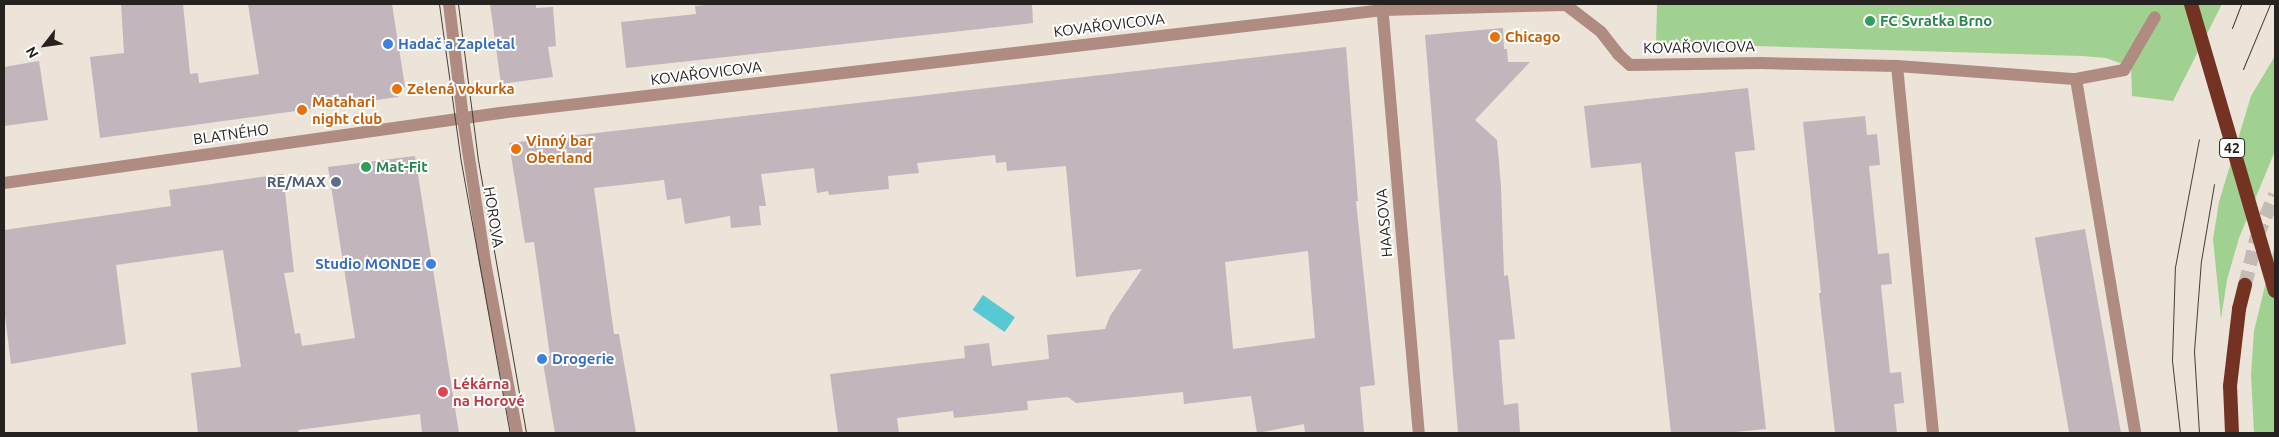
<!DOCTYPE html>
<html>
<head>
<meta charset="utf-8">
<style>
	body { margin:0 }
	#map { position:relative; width:2279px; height:437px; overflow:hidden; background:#ece3d9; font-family:Ubuntu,sans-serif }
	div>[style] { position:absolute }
	.green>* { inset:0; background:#a1d191 }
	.water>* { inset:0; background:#57c9d3; transform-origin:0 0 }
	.building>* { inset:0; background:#c2b5bb; transform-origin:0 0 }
	.trunk-tunnel>* { height:14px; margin-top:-7px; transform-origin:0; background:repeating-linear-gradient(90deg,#c4bcb4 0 14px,transparent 0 21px) }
	.service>* { height:12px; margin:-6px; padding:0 6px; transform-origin:6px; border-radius:6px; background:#af8b82 }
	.minor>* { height:12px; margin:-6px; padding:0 6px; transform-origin:6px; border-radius:6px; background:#af8b82 }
	.tertiary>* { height:12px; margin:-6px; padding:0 6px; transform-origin:6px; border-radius:6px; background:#af8b82 }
	.trunk>* { height:14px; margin:-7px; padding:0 7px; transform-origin:7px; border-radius:7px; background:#733222 }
	.tram>* { height:1px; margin:-0.5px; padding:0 0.5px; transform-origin:0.5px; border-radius:0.5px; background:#433f3b }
	.trunk-bridge>* { height:14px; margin:-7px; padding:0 7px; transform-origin:7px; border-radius:7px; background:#733222 }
	.dots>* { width:14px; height:14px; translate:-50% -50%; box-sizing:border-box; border:2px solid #fff; border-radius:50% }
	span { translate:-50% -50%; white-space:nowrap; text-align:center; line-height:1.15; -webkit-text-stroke:4px #fff; paint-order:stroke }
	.shield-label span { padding:1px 4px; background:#fff; border:1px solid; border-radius:4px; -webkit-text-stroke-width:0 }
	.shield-label { font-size:14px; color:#26221f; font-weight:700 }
	.leisure-label { font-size:15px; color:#27864d; font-weight:700 }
	.left { translate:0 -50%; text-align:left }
	.street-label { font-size:15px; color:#26221f }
	.food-label { font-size:15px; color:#c56008; font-weight:700 }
	.shop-label { font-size:15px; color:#366cbe; font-weight:700 }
	.right { translate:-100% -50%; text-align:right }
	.service-label { font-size:15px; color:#4e5e75; font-weight:700 }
	.health-label { font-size:15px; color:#be3a42; font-weight:700 }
	.frame { position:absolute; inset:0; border:5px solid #26221f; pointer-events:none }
	.north { position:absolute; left:20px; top:20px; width:50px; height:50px; -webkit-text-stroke:4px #fff; paint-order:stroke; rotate:240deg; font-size:14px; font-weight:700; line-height:20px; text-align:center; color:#26221f }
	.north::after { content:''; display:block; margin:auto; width:18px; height:22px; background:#26221f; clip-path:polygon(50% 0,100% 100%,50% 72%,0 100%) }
</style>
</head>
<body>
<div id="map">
	<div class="green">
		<i style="clip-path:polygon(1657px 4px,2222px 4px,2173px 101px,2132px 96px,2131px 67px,2106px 58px,2082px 56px,1656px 43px)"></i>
		<i style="clip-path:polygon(2275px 56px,2275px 151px,2239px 238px,2227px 280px,2221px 319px,2213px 239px,2219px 202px,2251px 96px)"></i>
		<i style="clip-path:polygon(2275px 245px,2275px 433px,2254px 433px,2251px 375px,2254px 331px)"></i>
	</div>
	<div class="water">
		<i style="left:983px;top:295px;width:39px;height:18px;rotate:35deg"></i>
	</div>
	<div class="building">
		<i style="clip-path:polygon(121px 4px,183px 4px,190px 74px,198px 73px,199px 83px,259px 74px,248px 4px,392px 4px,405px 87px,398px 97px,100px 138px,90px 57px,124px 53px)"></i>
		<i style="clip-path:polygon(490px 4px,536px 4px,536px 8px,553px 7px,556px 46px,548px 47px,553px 77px,501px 84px)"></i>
		<i style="clip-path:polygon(716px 4px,1032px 4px,1033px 23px,626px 68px,621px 22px,696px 14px,695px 6px)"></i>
		<i style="clip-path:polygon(1503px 28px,1504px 49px,1507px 49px,1508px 62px,1530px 62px,1475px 120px,1497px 140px,1501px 186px,1504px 276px,1508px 275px,1515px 339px,1499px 340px,1504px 405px,1518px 403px,1520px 433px,1458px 433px,1425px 35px)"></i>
		<i style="clip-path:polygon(evenodd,1346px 47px,1358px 201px,1356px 201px,1375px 385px,1360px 387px,1364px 433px,1305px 433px,1304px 424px,1257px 433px,1251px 396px,1184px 404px,1183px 392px,1076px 403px,1068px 397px,1027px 401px,1028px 410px,954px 418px,953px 411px,897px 418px,899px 433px,838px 433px,830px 374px,965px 358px,964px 346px,989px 343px,992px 366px,1049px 359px,1047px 335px,1105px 329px,1110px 316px,1142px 269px,1076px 277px,1066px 166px,1007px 171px,1006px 162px,996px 163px,995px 155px,917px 163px,919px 173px,888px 176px,889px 189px,829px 195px,828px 191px,817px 193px,814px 168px,761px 174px,766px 206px,759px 206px,761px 225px,731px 228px,730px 216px,685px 224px,681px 198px,667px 200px,664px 180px,594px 188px,614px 334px,619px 334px,636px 433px,555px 433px,542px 357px,550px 356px,534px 242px,525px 243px,509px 143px,1346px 47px,1308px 251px,1315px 338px,1233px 349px,1225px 262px,1308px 251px)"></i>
		<i style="clip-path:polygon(39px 61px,48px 120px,4px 126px,4px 67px)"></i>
		<i style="clip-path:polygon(1748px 88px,1755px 150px,1735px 152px,1766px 429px,1725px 433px,1671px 433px,1641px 163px,1591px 168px,1584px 106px)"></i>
		<i style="clip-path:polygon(1865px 116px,1867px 135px,1877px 134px,1880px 165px,1869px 166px,1878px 254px,1889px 253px,1892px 284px,1881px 285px,1890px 373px,1901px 372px,1904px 403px,1894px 404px,1897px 433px,1835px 433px,1819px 293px,1821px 293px,1803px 122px)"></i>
		<i style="clip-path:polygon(415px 156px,459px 433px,422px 433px,420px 414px,298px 430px,299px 433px,198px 433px,191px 373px,241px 367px,223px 250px,116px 265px,126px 344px,11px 364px,4px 308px,4px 230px,171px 206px,169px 190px,283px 174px,294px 272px,284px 273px,295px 334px,300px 333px,302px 346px,355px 338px,328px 167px)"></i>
		<i style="left:2085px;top:229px;width:207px;height:51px;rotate:80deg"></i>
	</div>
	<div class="trunk-tunnel">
		<i style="left:2245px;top:285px;width:50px;rotate:-76.2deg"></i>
		<i style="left:2257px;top:236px;width:45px;rotate:-66.3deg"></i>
	</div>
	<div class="service">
		<i style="left:1897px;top:66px;width:369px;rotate:84.4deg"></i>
		<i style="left:2076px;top:79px;width:359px;rotate:80.5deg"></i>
	</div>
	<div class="minor">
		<i style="left:1382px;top:4px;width:431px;rotate:85.1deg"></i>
		<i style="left:4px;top:183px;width:501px;rotate:-8.03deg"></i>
		<i style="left:500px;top:113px;width:889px;rotate:-6.65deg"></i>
		<i style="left:1383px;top:10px;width:183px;rotate:-1.6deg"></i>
		<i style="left:1566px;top:5px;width:44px;rotate:37.6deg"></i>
		<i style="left:1601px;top:32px;width:28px;rotate:52deg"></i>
		<i style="left:1618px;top:54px;width:16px;rotate:43deg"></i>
		<i style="left:1630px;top:65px;width:131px;rotate:-0.9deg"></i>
		<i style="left:1761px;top:63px;width:136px;rotate:1.3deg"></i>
		<i style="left:1897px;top:66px;width:179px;rotate:4.2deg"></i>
		<i style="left:2076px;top:79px;width:49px;rotate:-10.6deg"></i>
		<i style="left:2124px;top:70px;width:61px;rotate:-59.7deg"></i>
	</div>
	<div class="tertiary">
		<i style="left:449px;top:4px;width:115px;rotate:83deg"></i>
		<i style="left:463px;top:118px;width:146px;rotate:81.3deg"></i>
		<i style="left:485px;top:262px;width:174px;rotate:79.4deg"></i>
	</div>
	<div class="trunk">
		<i style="left:2232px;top:433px;width:47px;rotate:-92.4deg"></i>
		<i style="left:2230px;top:386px;width:78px;rotate:-83.3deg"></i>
		<i style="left:2239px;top:309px;width:25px;rotate:-76deg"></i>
	</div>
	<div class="tram">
		<i style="left:439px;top:4px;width:160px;rotate:82.1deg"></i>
		<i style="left:461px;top:162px;width:275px;rotate:79.8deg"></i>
		<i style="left:458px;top:4px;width:157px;rotate:82.7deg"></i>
		<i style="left:478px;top:160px;width:277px;rotate:80deg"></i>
		<i style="left:2232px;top:28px;width:26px;rotate:-69deg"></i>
		<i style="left:2243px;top:69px;width:70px;rotate:-67.4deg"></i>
		<i style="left:2180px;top:433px;width:73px;rotate:-96.3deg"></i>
		<i style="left:2172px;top:360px;width:93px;rotate:-88.2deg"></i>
		<i style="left:2175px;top:267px;width:130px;rotate:-79.4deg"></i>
		<i style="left:2199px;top:433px;width:82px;rotate:-93.5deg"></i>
		<i style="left:2194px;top:351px;width:90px;rotate:-85.6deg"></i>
		<i style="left:2201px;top:261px;width:78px;rotate:-80.4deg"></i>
	</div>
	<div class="trunk-bridge">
		<i style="left:2191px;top:4px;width:299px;rotate:73.7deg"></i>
	</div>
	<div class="dots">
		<i style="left:1870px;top:21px;background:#2e9e5b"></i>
		<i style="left:1495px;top:37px;background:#e8710a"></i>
		<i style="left:388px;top:44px;background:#3f7fe0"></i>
		<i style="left:397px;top:89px;background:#e8710a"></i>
		<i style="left:302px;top:110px;background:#e8710a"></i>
		<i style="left:516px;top:149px;background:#e8710a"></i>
		<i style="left:366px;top:167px;background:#2e9e5b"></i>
		<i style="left:336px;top:182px;background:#5c6f8a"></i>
		<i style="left:431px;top:264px;background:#3f7fe0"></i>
		<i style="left:542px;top:359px;background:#3f7fe0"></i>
		<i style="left:443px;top:392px;background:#e0444e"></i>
	</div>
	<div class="shield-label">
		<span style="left:2232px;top:148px">42</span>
	</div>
	<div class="leisure-label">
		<span class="left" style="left:1880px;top:21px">FC Svratka Brno</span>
		<span class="left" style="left:376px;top:167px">Mat-Fit</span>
	</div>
	<div class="street-label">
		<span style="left:1109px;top:25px;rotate:-7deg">KOVAŘOVICOVA</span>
		<span style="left:1699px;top:47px;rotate:-1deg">KOVAŘOVICOVA</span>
		<span style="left:706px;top:73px;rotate:-7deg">KOVAŘOVICOVA</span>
		<span style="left:231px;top:134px;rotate:-8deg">BLATNÉHO</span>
		<span style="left:494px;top:217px;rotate:81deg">HOROVA</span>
		<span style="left:1384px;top:223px;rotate:-95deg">HAASOVA</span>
	</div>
	<div class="food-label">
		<span class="left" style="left:1505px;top:37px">Chicago</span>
		<span class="left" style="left:407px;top:89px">Zelená vokurka</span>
		<span class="left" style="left:312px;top:110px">Matahari<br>night club</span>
		<span class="left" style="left:526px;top:149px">Vinný bar<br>Oberland</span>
	</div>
	<div class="shop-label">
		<span class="left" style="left:398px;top:44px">Hadač a Zapletal</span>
		<span class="right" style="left:421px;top:264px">Studio MONDE</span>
		<span class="left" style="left:552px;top:359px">Drogerie</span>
	</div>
	<div class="service-label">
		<span class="right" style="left:326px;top:182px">RE/MAX</span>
	</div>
	<div class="health-label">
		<span class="left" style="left:453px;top:392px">Lékárna<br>na Horové</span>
	</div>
	<div class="frame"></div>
	<div class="north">N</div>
</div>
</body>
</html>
